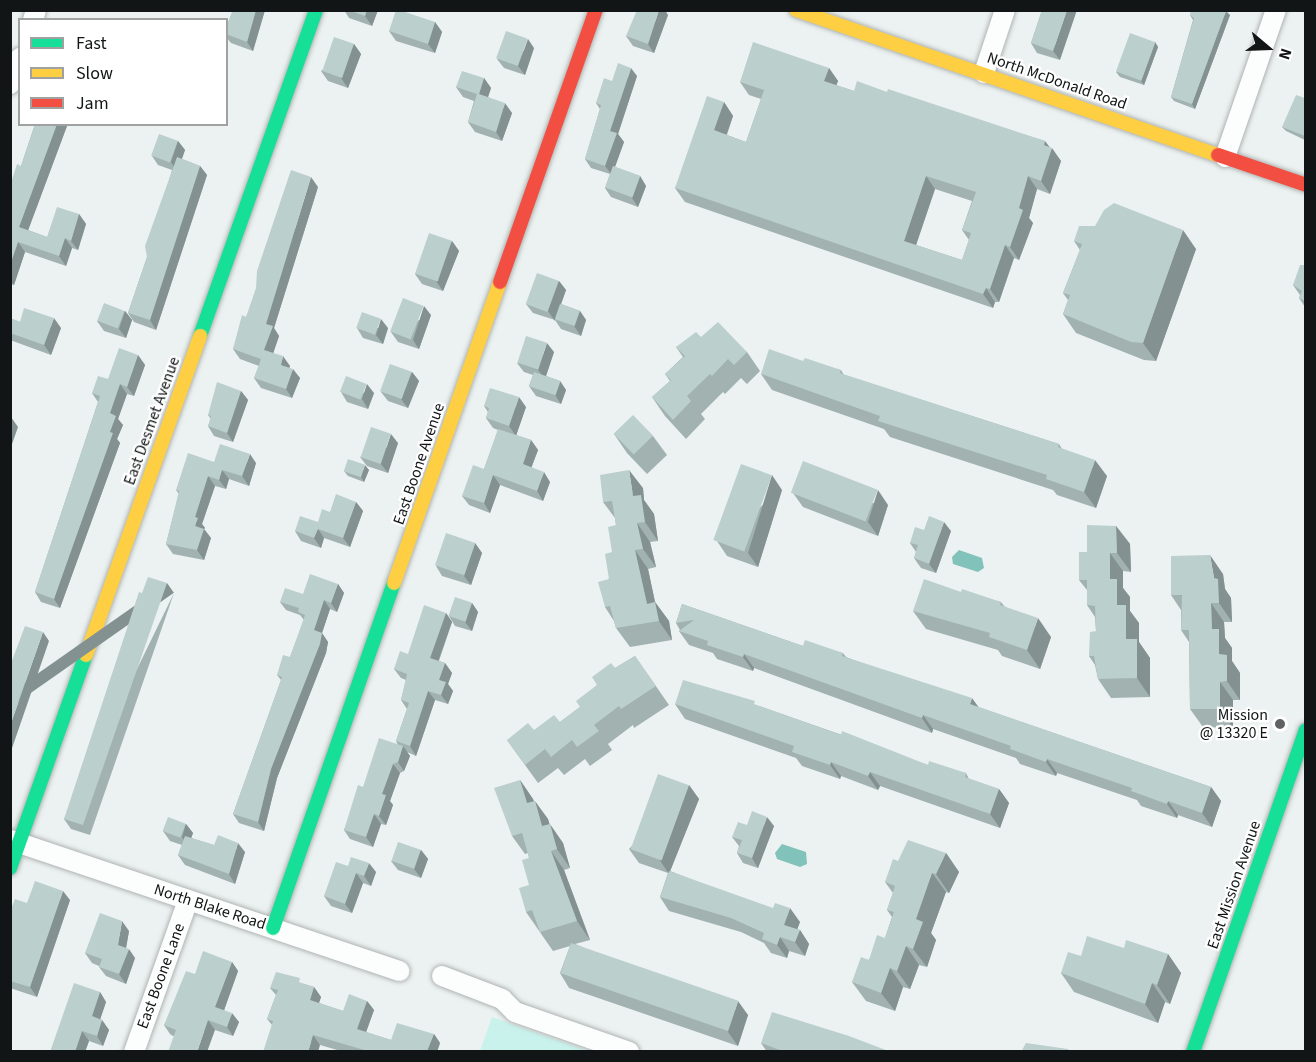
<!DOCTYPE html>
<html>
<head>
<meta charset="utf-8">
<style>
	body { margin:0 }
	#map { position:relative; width:1316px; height:1062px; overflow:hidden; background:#ecf2f1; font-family:"Source Sans 3",sans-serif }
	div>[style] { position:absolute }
	.green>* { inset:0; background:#c9f2ec }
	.water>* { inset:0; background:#81c2ba }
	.roads { filter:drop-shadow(0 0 2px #afb4b3) drop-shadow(0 0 2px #afb4b3) }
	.street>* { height:20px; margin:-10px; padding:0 10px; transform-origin:10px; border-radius:10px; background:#fcfdfd }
	.fast>* { height:14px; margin:-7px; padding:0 7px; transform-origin:7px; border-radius:7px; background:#16e098 }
	.slow>* { height:14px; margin:-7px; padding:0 7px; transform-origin:7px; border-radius:7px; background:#ffcf43 }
	.jam>* { height:14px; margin:-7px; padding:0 7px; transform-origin:7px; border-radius:7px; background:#f24e42 }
	.wall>* { inset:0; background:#a1b2b0 }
	.shaded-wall>* { inset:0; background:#839190; transform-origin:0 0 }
	.building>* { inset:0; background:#bbcfcd; transform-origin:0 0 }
	.dots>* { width:16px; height:16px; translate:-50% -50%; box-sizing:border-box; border:3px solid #fff; border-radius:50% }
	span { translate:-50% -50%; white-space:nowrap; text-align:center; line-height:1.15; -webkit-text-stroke:4.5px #fff; paint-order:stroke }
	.street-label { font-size:16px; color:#111515 }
	.poi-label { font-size:16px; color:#111515 }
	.right { translate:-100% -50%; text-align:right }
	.frame { position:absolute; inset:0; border:12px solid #111515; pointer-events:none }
	.legend { position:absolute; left:18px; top:18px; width:210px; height:108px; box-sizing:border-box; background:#fff; border:2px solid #a0a1a1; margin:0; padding:8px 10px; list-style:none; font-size:18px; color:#111515 }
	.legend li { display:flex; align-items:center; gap:12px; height:30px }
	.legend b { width:30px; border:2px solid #a0a1a1 }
	.north { position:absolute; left:1238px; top:18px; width:60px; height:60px; -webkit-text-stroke:4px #fff; paint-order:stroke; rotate:109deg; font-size:16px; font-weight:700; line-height:24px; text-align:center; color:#111515 }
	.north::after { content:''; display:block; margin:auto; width:21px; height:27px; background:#111515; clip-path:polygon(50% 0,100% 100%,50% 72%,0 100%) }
</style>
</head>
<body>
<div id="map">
	<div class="green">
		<i style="clip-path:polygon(492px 1017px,588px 1051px,480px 1051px)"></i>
	</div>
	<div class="water">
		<i style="clip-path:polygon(959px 550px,982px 558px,984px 568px,978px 572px,953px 564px,952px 557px)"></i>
		<i style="clip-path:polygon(782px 844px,806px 852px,807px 864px,800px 867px,777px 859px,775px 853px)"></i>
	</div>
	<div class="roads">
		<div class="street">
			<i style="left:33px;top:20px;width:10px;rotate:-73deg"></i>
			<i style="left:984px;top:73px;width:66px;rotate:-71.6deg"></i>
			<i style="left:10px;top:84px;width:28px;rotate:-69deg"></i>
			<i style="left:1225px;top:157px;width:156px;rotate:-70.9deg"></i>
			<i style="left:10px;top:840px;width:411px;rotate:18.6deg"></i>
			<i style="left:442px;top:976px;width:64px;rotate:21deg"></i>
			<i style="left:502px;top:999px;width:18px;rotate:45deg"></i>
			<i style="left:515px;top:1012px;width:121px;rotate:19.3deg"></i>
			<i style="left:134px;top:1052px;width:161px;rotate:-70.4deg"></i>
		</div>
		<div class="fast">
			<i style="left:200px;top:336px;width:346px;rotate:-70.4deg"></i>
			<i style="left:10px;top:868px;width:226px;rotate:-70.4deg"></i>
			<i style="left:273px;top:928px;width:366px;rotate:-70.7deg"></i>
			<i style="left:1193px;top:1052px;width:341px;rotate:-70.7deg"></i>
		</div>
		<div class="slow">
			<i style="left:796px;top:10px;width:446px;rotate:19deg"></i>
			<i style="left:394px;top:583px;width:319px;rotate:-70.6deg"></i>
			<i style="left:86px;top:655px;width:339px;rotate:-70.3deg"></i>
		</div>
		<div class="jam">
			<i style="left:1218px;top:155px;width:93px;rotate:18.8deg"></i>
			<i style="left:500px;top:282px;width:288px;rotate:-70.6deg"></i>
		</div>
	</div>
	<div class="wall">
		<i style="clip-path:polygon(233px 10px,265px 10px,253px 51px,231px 43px,226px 37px,226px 28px)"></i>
		<i style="clip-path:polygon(344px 10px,378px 10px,372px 26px,349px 18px)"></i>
		<i style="clip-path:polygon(1042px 10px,1060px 60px,1037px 53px,1031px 43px)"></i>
		<i style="clip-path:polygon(668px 15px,654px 53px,633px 46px,626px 36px)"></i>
		<i style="clip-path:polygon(1190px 15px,1230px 15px,1195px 109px,1174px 101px,1171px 97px,1193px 20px)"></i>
		<i style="clip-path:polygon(435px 22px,442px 32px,435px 53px,396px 41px,389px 31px)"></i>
		<i style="clip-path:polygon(1155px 42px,1158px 47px,1144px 85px,1120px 77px,1116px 72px)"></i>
		<i style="clip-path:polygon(354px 44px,361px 54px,348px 88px,328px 81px,321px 71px)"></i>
		<i style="clip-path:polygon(534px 48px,525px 75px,504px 68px,497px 59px)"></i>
		<i style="clip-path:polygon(evenodd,829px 68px,838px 81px,836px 85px,854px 91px,887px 92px,1045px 141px,1061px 161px,1050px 194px,1037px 189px,1029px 218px,1033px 223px,1019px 260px,1014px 258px,999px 302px,995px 302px,993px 308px,685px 202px,675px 188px,724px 102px,733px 116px,727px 135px,746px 142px,761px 99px,749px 95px,740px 82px,829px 68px,935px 189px,972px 201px,962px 230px,969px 240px,962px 260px,916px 245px,935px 189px)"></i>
		<i style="clip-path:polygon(637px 76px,618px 134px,624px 142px,615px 167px,640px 176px,646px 186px,638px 207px,611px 197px,605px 188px,610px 174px,591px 168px,585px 159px,600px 109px,596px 103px,612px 81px)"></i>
		<i style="clip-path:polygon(484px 78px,491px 88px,488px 97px,512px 113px,502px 141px,475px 132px,468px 122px,474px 101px,463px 97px,456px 87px)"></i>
		<i style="clip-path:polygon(1305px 98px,1305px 140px,1286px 131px,1282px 127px)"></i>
		<i style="clip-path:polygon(35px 124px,66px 124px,67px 126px,28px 230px,47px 237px,79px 214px,86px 224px,78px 250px,72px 248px,66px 266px,25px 252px,14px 285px,10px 284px,10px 186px,21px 166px)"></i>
		<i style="clip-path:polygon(178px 141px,185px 150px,182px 159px,200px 166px,207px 175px,156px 330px,134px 322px,128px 313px,147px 257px,172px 170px,158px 165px,152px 156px)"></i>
		<i style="clip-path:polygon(318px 187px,274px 328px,279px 336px,273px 353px,290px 366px,289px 368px,300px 378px,292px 398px,261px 388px,254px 378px,259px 366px,240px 359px,233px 349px,246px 317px)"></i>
		<i style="clip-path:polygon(452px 241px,459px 251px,443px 291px,422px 284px,415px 274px)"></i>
		<i style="clip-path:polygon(1074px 241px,1196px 249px,1156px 361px,1144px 360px,1076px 333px,1063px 314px,1068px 300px,1063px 293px,1080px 250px)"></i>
		<i style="clip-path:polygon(1305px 265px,1305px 313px,1304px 310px,1305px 307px,1299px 298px,1300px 295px,1293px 285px)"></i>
		<i style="clip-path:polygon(559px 281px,566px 290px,561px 304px,580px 311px,586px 320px,581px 336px,561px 329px,555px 320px,533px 313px,526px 304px)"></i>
		<i style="clip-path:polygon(125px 311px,132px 320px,126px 338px,104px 331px,97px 321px)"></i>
		<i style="clip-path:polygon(431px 315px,419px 349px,398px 342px,391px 332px)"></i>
		<i style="clip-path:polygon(10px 318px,20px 322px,61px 328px,51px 355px,10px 340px)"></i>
		<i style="clip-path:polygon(357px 328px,388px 328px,383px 344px,363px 338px)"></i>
		<i style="clip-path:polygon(701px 337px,747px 352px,760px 371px,747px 384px,741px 378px,725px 394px,723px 392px,701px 414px,705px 419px,686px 439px,665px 416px,652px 397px,670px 381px,665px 374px,683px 357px,676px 347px)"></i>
		<i style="clip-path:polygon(554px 352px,546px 376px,560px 381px,566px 390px,561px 404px,536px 396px,529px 386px,533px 375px,524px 372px,517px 363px)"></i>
		<i style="clip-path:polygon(138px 355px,145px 365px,134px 396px,127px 394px,118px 419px,123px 425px,117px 439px,120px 443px,60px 608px,41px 602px,35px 592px,98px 402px,92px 393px,108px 379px)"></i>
		<i style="clip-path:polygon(803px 361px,841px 370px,844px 375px,1059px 444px,1062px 449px,1107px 476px,1096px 508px,1057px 495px,1053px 490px,890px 437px,884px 429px,772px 390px,761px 374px)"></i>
		<i style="clip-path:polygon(412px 372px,419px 381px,408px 408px,388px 401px,381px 392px)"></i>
		<i style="clip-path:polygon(241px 391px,248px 400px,233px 442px,214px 436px,208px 426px,211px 419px,208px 415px)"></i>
		<i style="clip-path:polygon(341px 392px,374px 393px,368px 409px,347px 402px)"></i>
		<i style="clip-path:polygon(484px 406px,526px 407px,516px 435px,531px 440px,538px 450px,531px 468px,550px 482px,543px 501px,500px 485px,490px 513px,469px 505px,462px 496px,484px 469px,498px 430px,493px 428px,486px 418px,488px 412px)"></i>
		<i style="clip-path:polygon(614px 434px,653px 436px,667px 455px,647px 474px,627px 453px)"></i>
		<i style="clip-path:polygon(398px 443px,388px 473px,367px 466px,360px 457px)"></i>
		<i style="clip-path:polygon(214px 462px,256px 463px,249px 486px,229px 479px,226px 489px,215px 486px,202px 524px,205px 528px,204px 529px,211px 538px,204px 560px,173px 554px,166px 544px,179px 494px,176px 490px)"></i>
		<i style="clip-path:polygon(369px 470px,364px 482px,348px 476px,344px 471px)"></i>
		<i style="clip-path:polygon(643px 488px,644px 500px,654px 514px,658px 541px,650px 542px,656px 567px,648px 569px,655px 602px,669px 621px,672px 640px,630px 647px,616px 628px,614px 621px,605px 607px,616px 525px,615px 518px,603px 502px)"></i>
		<i style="clip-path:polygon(782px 490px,758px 567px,727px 556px,717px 541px)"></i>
		<i style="clip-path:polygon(793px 493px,888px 505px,878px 536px,803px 507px)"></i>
		<i style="clip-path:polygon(356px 502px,363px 511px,350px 547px,324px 538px,321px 548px,301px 541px,295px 531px,318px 522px,330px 512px)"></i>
		<i style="clip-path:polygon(1116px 526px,1130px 544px,1131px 572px,1123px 571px,1123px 588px,1130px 597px,1130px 611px,1139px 623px,1139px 642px,1150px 658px,1150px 697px,1111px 698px,1098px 679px,1095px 665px,1089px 656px,1096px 631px,1095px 617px,1087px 605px,1087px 590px,1079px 580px,1087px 552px)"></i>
		<i style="clip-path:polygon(951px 531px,936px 573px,921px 568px,914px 558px,916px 552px,910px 543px)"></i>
		<i style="clip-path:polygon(475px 543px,482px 553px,471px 585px,442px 576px,436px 566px)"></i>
		<i style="clip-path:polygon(1223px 574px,1225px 589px,1231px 598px,1232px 622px,1224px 622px,1225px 638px,1232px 648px,1232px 661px,1240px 673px,1240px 700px,1233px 700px,1233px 728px,1203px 727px,1190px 709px,1189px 642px,1181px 630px,1181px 610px,1171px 595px)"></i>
		<i style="clip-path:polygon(338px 584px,344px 593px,337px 612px,330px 609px,322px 633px,328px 642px,326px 653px,277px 778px,264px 831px,239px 823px,233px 814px,281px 680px,277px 675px,290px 657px,304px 620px,300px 615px,286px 610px,280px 602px,303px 594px)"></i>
		<i style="clip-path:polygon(961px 592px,1001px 602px,1004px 606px,1051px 637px,1040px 669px,1002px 656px,998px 650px,926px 629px,913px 611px)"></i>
		<i style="clip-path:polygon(174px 593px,90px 835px,71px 829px,64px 819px)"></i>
		<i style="clip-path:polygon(472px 603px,478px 612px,472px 631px,455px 626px,449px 616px)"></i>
		<i style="clip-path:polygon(682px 604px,803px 646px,843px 653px,846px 657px,978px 707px,1211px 787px,1221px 801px,1212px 827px,1178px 815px,1177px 818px,1141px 806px,1137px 800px,1057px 773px,1056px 776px,1020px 764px,1016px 758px,933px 729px,932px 733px,754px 668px,753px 671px,717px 659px,713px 653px,689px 645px,679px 631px,680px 630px,676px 623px)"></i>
		<i style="clip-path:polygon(446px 613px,452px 622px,439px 661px,445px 663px,452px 673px,448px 684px,453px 691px,448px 704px,435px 700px,416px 756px,407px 752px,410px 756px,404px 771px,400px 773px,390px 801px,393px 805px,386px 825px,381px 824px,373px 847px,350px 839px,344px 830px,363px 787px,398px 745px,396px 741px,407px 709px,401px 700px,406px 680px,401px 678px,394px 669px)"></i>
		<i style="clip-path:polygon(635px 656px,669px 705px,634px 728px,633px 725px,608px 744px,612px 750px,590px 766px,585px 759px,564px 775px,558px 768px,538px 783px,507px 740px,534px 730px,560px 722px,580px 707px,597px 685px,615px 668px)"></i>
		<i style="clip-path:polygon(675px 704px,759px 706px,928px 765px,966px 773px,969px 779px,999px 789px,1009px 803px,1000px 828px,880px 786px,878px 790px,841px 776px,840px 779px,802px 766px,796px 758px,685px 719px)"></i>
		<i style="clip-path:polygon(520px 780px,533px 799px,534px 801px,548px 819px,549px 824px,563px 843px,570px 868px,564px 870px,590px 940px,575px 944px,748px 1015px,738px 1046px,569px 988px,560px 973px,570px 946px,553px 951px,526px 912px,529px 885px,529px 858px,528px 853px,525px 854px,512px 836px)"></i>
		<i style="clip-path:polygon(689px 785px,699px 799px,670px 871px,800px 922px,797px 929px,800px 930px,809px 944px,805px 956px,789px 951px,787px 958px,771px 953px,764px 943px,741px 932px,669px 911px,660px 897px,668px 873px,639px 863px,629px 849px)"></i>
		<i style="clip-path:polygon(186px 824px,193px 833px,191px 838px,214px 845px,245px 852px,235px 884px,185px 865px,178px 855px,182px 845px,170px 841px,163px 831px)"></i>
		<i style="clip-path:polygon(747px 825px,774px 826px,758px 868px,743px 863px,737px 853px,739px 846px,732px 837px)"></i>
		<i style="clip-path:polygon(421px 850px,428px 859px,421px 878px,398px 870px,391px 861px)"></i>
		<i style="clip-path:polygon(946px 853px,959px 872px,949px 893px,946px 892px,931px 933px,936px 940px,927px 967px,919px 965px,910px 989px,903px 987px,895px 1011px,866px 1001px,852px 982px,885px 938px,892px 917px,887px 910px,893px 893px,885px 882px,898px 861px)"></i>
		<i style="clip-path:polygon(348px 866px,376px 872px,371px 886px,363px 883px,352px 913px,331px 906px,324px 896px)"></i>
		<i style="clip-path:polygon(70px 900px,37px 997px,10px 988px,10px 912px,27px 903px)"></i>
		<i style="clip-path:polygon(129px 931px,126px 948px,135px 958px,126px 984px,106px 976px,99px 967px,99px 966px,92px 963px,85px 953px)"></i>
		<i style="clip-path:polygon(1124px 948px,1168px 954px,1181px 973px,1170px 1004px,1165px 1002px,1158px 1023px,1074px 992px,1061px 973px,1081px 956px)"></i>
		<i style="clip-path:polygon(232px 962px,238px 971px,224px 1010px,239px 1022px,233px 1036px,215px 1030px,173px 1036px,170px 1034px,164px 1025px,195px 974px)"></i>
		<i style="clip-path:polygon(304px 984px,314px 987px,321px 997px,319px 1003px,343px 1011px,367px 1001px,374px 1010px,366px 1032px,391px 1040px,434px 1034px,440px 1043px,437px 1052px,344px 1052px,320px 1045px,272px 1025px,267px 1019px,276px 995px,270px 988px)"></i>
		<i style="clip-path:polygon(100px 992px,106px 1002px,100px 1019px,102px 1020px,109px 1030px,103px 1046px,89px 1041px,85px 1052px,50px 1052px)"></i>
		<i style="clip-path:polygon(761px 1043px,891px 1052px,767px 1052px)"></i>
	</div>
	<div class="shaded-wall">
		<i style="clip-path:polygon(256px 10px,265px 10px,253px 51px,247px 42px)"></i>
		<i style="clip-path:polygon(367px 10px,378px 10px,372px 26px,365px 16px)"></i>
		<i style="clip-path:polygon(659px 10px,665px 10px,668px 15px,654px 53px,648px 44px)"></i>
		<i style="clip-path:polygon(1067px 10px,1077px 10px,1060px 60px,1053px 51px)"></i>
		<i style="clip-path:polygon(1226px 11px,1230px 15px,1195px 109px,1192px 104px)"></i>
		<i style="clip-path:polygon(435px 22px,442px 32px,435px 53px,428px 44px)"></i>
		<i style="clip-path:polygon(528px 39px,534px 48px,525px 75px,518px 66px)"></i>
		<i style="clip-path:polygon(1155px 42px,1158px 47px,1144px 85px,1141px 81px)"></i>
		<i style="clip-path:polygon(354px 44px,361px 54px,348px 88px,341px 78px)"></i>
		<i style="clip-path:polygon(631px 68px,637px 76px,618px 134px,624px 142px,612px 175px,605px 166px,610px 131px)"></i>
		<i style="clip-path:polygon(829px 68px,838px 81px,833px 94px,824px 81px)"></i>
		<i style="clip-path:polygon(484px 78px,491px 88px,486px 103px,479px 94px)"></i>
		<i style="clip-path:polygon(724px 102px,733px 116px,723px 144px,714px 130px)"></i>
		<i style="clip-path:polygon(505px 103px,512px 113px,502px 141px,496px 132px)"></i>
		<i style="clip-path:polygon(57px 124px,66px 124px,67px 126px,26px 236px,19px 227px)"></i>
		<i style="clip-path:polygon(178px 141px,185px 150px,177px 172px,171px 162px)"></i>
		<i style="clip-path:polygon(1045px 141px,1051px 150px,1052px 148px,1061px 161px,1050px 194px,1041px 181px,1044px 145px)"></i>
		<i style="clip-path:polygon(200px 166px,207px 175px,156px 330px,150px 320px)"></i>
		<i style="clip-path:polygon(640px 176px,646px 186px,638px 207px,632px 198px)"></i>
		<i style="clip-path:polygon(926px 176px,935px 189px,913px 254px,904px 241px)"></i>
		<i style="clip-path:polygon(1028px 176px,1037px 189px,1029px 218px,1033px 223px,1019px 260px,1010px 247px,1019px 208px)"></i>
		<i style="clip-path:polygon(311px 177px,318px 187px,274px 328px,279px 336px,271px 360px,264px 350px,266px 324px)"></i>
		<i style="clip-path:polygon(79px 214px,86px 224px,78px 250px,71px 241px)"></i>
		<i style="clip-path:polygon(1183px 230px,1196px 249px,1156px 361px,1143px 343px)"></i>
		<i style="clip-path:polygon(65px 238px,72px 248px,66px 266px,59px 256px)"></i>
		<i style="clip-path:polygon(452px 241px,459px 251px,443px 291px,436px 281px)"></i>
		<i style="clip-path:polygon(18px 242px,25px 252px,14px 285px,10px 280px,10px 265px)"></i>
		<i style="clip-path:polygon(1005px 245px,1014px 258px,999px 302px,990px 289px)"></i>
		<i style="clip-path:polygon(559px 281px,566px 290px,555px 321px,548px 311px)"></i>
		<i style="clip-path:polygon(986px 288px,995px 302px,993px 308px,983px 294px)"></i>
		<i style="clip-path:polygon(424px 306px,431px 315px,419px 349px,413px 340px)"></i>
		<i style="clip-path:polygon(125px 311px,132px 320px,126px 338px,119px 329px)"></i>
		<i style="clip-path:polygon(580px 311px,586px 320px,581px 336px,574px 326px)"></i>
		<i style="clip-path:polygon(54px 318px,61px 328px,51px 355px,44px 345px)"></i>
		<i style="clip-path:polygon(381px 319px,388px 328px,383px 344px,376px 335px)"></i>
		<i style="clip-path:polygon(547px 343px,554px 352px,545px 379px,538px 370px)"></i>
		<i style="clip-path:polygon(138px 355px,145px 365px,134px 396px,127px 387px)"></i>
		<i style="clip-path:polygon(283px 356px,290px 366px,287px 374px,281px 365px)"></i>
		<i style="clip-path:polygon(293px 369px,300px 378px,292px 398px,286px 389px)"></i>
		<i style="clip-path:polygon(412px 372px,419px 381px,408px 408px,401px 399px)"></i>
		<i style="clip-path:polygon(560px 381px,566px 390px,561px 404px,555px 395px)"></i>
		<i style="clip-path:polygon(120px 384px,127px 394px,118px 419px,123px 425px,117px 439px,120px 443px,60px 608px,54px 599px,110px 432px,110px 413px)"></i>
		<i style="clip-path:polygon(367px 384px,374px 393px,368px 409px,362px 399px)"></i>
		<i style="clip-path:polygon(241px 391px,248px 400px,233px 442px,227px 433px)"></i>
		<i style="clip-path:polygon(519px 397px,526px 407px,516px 436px,509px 426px)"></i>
		<i style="clip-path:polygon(11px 417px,18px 427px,11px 447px,10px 419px)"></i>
		<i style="clip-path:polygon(391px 434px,398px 443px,388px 473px,381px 464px)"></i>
		<i style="clip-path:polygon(531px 440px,538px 450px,529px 474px,523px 464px)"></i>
		<i style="clip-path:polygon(250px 454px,256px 463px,249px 486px,242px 476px)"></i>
		<i style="clip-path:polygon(1095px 460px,1107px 476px,1096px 508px,1084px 492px)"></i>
		<i style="clip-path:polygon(365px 465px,369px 470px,364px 482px,361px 477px)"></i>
		<i style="clip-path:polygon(222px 470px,229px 479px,226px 489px,219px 480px)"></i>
		<i style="clip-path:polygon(629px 470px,643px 488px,644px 500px,654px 514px,658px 541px,645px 522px,633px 496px)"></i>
		<i style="clip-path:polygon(544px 472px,550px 482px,543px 501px,537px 491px)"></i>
		<i style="clip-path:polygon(493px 475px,500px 485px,490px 513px,484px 503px)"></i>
		<i style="clip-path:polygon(772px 475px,782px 490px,758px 567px,748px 553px)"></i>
		<i style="clip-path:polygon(208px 476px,215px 486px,202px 524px,205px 528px,204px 529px,211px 538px,204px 560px,197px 550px,195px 517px)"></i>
		<i style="clip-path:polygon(878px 490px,888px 505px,878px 536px,868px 522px)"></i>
		<i style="clip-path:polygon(356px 502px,363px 511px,350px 547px,343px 538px)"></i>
		<i style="clip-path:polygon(944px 522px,951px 531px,936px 573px,929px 564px)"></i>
		<i style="clip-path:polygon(637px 523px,650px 542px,656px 567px,643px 549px)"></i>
		<i style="clip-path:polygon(1116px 526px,1130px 544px,1131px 572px,1117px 553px)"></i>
		<i style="clip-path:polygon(318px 529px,324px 538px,321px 548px,314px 538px)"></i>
		<i style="clip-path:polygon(475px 543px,482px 553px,471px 585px,464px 576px)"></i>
		<i style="clip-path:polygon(635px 550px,648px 569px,655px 602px,669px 621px,672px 640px,647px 604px)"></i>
		<i style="clip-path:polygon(1110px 553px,1123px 571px,1123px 588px,1130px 597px,1130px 611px,1139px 623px,1139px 642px,1150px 658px,1150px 697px,1137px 678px,1126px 639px,1110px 579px)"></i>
		<i style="clip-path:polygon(1210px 555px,1223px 574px,1225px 589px,1231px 598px,1232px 622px,1219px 603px,1214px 578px)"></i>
		<i style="left:167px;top:583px;width:12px;height:256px;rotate:55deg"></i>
		<i style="clip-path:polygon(338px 584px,344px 593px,337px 612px,331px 603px)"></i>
		<i style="clip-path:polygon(324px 600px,330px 609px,320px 639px,314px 630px)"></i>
		<i style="clip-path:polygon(472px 603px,478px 612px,472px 631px,465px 622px)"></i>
		<i style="clip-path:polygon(1211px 603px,1224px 622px,1225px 638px,1232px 648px,1232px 661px,1240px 673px,1240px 700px,1227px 681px,1212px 629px)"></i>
		<i style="clip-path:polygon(446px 613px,452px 622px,436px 667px,430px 658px)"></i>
		<i style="clip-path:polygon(1038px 618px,1051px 637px,1040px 669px,1027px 650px)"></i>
		<i style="clip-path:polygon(43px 632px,49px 641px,10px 754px,10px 726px)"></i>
		<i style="clip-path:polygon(322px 633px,328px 642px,326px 653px,277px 778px,264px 831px,258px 822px,271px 769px)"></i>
		<i style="clip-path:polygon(744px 654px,754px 668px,753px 671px,743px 657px)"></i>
		<i style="clip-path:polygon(445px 663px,452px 673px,448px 684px,453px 691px,448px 704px,441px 695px,439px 680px)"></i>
		<i style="clip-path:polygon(1220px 682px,1233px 700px,1233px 728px,1220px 709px)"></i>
		<i style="clip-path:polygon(428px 691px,435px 700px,416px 756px,410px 746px)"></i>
		<i style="clip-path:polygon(972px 698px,982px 712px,970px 704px)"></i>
		<i style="clip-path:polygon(923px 715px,933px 729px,932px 733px,922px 718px)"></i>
		<i style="clip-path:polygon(403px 746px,410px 756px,404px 771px,398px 762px)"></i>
		<i style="clip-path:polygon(1047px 759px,1057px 773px,1056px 776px,1046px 762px)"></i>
		<i style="clip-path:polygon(831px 762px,841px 776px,840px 779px,830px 765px)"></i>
		<i style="clip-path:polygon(393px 764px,400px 773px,390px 801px,393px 805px,386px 825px,379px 816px,382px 794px)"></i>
		<i style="clip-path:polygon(870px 772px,880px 786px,878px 790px,868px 776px)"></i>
		<i style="clip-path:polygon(520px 780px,533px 799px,540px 822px,527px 803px)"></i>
		<i style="clip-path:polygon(689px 785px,699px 799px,669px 874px,659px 859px)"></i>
		<i style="clip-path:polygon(1211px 787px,1221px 801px,1212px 827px,1202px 813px)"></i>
		<i style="clip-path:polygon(999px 789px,1009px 803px,1000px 828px,990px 814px)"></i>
		<i style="clip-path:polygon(535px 801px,548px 819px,556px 845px,542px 826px)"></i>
		<i style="clip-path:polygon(1168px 801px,1178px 815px,1177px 818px,1167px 804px)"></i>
		<i style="clip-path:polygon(374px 814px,381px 824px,373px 847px,366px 837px)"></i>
		<i style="clip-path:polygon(767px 817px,774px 826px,758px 868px,752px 858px)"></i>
		<i style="clip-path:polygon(186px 824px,193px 833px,188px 847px,182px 837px)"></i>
		<i style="clip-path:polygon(550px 824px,563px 843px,570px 868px,557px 849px)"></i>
		<i style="clip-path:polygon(238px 843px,245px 852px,235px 884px,229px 874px)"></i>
		<i style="clip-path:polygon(421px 850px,428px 859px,421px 878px,414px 869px)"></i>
		<i style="clip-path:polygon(551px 851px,564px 870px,590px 940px,577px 921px)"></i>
		<i style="clip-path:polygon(946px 853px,959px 872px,949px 893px,936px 874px)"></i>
		<i style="clip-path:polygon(369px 863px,376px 872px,371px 886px,364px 876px)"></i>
		<i style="clip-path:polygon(356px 873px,363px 883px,352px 913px,345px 904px)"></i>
		<i style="clip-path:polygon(932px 873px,946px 892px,931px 933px,936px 940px,927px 967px,913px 949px,916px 919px)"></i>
		<i style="clip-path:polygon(63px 891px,70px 900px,37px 997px,30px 987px)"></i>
		<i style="clip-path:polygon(790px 908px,800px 922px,794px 938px,784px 925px)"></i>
		<i style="clip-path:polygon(122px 921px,129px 931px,125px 954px,118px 945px)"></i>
		<i style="clip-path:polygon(800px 930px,809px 944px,805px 956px,795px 942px)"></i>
		<i style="clip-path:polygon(780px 937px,789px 951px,787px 958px,777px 945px)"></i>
		<i style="clip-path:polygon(906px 946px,919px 965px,910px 989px,897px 971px)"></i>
		<i style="clip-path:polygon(129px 949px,135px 958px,126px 984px,119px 974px)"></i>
		<i style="clip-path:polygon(1168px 954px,1181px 973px,1170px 1004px,1157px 985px)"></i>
		<i style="clip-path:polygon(232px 962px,238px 971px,222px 1016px,215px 1007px)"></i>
		<i style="clip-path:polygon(890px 968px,903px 987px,895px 1011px,881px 993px)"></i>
		<i style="clip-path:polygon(1152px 983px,1165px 1002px,1158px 1023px,1145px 1004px)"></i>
		<i style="clip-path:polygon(314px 987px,321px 997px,317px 1009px,310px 1000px)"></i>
		<i style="clip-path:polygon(100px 992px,106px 1002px,98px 1026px,92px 1016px)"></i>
		<i style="clip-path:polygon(367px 1001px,374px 1010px,364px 1038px,357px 1029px)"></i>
		<i style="clip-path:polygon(738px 1001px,748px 1015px,738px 1046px,728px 1032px)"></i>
		<i style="clip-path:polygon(232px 1013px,239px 1022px,233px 1036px,227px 1027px)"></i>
		<i style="clip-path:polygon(102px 1020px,109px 1030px,103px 1046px,97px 1036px)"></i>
		<i style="clip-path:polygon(208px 1020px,215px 1030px,207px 1052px,197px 1052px)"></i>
		<i style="clip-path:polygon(82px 1031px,89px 1041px,85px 1052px,75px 1052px)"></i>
		<i style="clip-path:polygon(434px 1034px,440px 1043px,437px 1052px,428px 1052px,427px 1051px)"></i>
		<i style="clip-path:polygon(313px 1035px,320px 1045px,318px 1052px,308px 1052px)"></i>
	</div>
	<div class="building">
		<i style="clip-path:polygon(233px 10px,256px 10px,247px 42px,226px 34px,226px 28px)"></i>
		<i style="clip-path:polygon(348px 10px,367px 10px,365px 16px)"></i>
		<i style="clip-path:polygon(396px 10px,399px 10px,435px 22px,428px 44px,389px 31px)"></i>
		<i style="clip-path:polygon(637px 10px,659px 10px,648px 44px,626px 36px)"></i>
		<i style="clip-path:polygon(1042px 10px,1067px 10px,1053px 51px,1031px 43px)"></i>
		<i style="clip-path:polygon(1191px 10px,1226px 11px,1192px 104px,1171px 97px,1194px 18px,1190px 15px)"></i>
		<i style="left:506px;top:31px;width:23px;height:29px;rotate:20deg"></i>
		<i style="left:1130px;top:33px;width:27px;height:41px;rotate:20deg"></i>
		<i style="left:334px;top:37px;width:21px;height:36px;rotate:19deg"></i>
		<i style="clip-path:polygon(evenodd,753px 42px,829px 68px,824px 81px,854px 91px,857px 81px,887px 92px,888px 89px,1045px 141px,1044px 145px,1052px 148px,1041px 181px,1028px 176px,1019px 208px,1023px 210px,1010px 247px,1005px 245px,990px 289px,986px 288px,983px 294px,675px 188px,707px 96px,724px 102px,714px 130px,746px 142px,764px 90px,740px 82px,753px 42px,926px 176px,976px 192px,962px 230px,971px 233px,962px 260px,904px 241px,926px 176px)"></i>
		<i style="clip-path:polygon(618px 63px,631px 68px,610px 131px,617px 133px,605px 166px,585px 159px,601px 105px,596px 103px,604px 78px,612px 81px)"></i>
		<i style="clip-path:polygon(462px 71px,484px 78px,479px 94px,505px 103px,496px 132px,468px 122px,477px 94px,456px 87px)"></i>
		<i style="clip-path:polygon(1296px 95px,1305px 98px,1305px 136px,1282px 127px)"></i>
		<i style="clip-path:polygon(35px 124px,57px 124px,19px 227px,47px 237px,57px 207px,79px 214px,71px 241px,65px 238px,59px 256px,18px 242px,10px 265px,10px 186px,17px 164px,21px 166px)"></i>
		<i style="left:159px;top:134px;width:20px;height:23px;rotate:20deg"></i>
		<i style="clip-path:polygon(177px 157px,200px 166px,150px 320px,128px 313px,147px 257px,145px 246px)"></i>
		<i style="left:613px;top:166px;width:29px;height:23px;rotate:20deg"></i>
		<i style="clip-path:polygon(291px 170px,311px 177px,266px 324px,273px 326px,264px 350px,283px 356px,281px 365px,293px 369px,286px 389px,254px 378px,261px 359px,233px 349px,242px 315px,246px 317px,256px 288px,257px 271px)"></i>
		<i style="clip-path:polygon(1114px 203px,1183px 230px,1143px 343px,1131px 342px,1063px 314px,1070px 295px,1063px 293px,1082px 244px,1074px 241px,1079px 226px,1095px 226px,1104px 210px)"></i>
		<i style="left:429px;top:233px;width:24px;height:43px;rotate:19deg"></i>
		<i style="clip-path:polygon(1300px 265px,1305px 265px,1305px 301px,1299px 298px,1302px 291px,1293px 285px)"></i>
		<i style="left:537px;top:273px;width:23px;height:33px;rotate:20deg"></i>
		<i style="left:403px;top:298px;width:22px;height:36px;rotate:21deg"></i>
		<i style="left:104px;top:303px;width:22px;height:19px;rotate:21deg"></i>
		<i style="left:560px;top:304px;width:21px;height:16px;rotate:19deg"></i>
		<i style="clip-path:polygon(24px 308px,54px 318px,44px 345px,10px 333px,10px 318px,20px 322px)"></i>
		<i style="left:362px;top:312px;width:20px;height:17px;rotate:20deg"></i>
		<i style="clip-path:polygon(718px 322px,747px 352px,734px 365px,728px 359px,712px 376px,710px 374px,687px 396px,691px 401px,673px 420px,652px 397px,671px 380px,665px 374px,685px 356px,676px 347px,696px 332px,701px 337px)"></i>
		<i style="left:526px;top:336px;width:22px;height:28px;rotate:18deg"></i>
		<i style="clip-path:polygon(119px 348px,138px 355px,127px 387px,120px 384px,110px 413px,116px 416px,110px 432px,113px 433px,54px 599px,35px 592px,100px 396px,92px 393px,98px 376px,108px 379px)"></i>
		<i style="clip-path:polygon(769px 349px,803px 361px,805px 358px,841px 370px,840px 373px,1059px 444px,1058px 447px,1095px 460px,1084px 492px,1046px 479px,1047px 475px,878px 421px,880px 416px,761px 374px)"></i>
		<i style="left:390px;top:364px;width:23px;height:29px;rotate:20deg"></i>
		<i style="left:534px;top:372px;width:28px;height:15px;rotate:19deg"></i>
		<i style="left:346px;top:376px;width:22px;height:17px;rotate:21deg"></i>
		<i style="clip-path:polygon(217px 382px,241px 391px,227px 433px,208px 426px,211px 416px,208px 415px)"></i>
		<i style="clip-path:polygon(490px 388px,519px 397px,509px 426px,486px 418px,489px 408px,484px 406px)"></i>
		<i style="left:633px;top:415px;width:29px;height:27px;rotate:46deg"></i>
		<i style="left:371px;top:427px;width:21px;height:32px;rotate:19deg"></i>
		<i style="clip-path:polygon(498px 429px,531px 440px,523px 464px,544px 472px,537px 491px,493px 475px,484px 503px,462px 496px,473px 465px,484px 469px)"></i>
		<i style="clip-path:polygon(220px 444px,250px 454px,242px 476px,222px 470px,219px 480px,208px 476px,195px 517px,198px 518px,195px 526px,204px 529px,197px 550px,166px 544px,179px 491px,176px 490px,188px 453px,214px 462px)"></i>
		<i style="left:348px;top:459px;width:18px;height:13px;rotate:19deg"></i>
		<i style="left:803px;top:461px;width:80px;height:34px;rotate:21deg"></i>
		<i style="left:741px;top:464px;width:33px;height:81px;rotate:20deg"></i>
		<i style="clip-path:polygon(629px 470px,633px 496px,641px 495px,645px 522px,637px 523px,643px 549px,635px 550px,647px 604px,655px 602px,659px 621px,616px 628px,610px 606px,605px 607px,598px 582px,609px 579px,605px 554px,612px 552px,608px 527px,616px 525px,612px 501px,603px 502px,600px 475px)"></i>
		<i style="clip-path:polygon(336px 494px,356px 502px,343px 538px,318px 529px,314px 538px,295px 531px,300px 516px,318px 522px,322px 509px,330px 512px)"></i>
		<i style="clip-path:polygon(929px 516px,944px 522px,929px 564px,914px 558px,918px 545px,910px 543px,915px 527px,924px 530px)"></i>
		<i style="clip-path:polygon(1087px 525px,1116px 526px,1117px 553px,1110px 553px,1110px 579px,1117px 579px,1117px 605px,1126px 605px,1126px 639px,1137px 639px,1137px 678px,1098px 679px,1094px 656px,1089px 656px,1090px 632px,1096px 631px,1095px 606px,1087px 605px,1087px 580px,1079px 580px,1079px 552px,1087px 552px)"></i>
		<i style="left:446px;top:533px;width:31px;height:34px;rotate:19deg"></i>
		<i style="clip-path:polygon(1210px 555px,1214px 578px,1218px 579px,1219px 603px,1211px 603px,1212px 629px,1219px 629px,1219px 654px,1227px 655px,1227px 681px,1220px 682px,1220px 709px,1190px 709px,1189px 630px,1181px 630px,1182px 595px,1171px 595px,1171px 556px)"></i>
		<i style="clip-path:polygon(310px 574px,338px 584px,331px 603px,324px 600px,314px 630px,322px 633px,320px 644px,271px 769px,258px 822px,233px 814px,282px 677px,277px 675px,283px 655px,290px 657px,305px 615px,298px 612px,299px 608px,280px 602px,285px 588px,303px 594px)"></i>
		<i style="clip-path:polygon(148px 577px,167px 583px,83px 825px,64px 819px,139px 592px,142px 593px)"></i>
		<i style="clip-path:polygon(924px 579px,961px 592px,962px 589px,1001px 602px,1000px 605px,1038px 618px,1027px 650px,989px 637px,990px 633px,913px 611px)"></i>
		<i style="left:455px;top:597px;width:18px;height:20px;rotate:19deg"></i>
		<i style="clip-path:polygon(682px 604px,803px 646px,805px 640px,843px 653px,842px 656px,972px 698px,970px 704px,1211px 787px,1202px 813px,1168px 801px,1167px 804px,1131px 791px,1132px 788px,1047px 759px,1046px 762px,1010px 749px,1011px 746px,923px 715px,922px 718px,744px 654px,743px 657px,707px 645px,708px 641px,679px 631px,694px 620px,676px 623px)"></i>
		<i style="clip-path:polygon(424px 605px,446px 613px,430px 658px,445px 663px,439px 680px,446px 682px,441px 695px,428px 691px,410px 746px,396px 741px,409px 703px,401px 700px,407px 674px,394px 669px,400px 651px,408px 654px)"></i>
		<i style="clip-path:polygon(25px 626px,43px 632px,10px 726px,10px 666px)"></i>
		<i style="clip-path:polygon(635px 656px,656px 686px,621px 709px,619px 706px,594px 725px,599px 731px,577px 747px,572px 740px,551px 757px,545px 749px,525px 765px,507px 740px,528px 723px,534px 730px,554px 715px,560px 722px,580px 707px,576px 701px,597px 685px,592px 677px,611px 663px,615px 668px)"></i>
		<i style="clip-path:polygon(683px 680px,755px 701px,754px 704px,841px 735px,842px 731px,928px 765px,929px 761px,966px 773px,965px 777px,999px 789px,990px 814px,870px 772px,868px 776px,831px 762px,830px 765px,792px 752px,794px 746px,675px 704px)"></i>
		<i style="clip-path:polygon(379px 738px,403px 746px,398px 762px,393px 764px,382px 794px,386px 795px,379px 816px,374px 814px,366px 837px,344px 830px,358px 785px,363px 787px)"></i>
		<i style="left:658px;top:774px;width:33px;height:80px;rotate:20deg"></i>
		<i style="clip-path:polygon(520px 780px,527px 803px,535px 801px,542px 826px,550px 824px,557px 849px,551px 851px,577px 921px,540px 932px,532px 910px,526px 912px,519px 888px,529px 885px,522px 860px,529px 858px,522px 833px,512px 836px,494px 788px)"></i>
		<i style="clip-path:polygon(752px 811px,767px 817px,752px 858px,737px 853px,742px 840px,732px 837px,738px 822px,747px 825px)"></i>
		<i style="left:168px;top:817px;width:19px;height:15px;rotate:21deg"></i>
		<i style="clip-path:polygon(218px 835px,238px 843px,229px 874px,178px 855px,185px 836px,214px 845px)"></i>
		<i style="clip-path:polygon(908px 840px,946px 853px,936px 874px,932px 873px,916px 919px,923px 922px,913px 949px,906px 946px,897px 971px,890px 968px,881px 993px,852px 982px,861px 957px,869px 960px,877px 935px,885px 938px,894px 912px,887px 910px,895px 886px,885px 882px,893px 859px,898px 861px)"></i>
		<i style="left:398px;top:842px;width:24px;height:20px;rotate:19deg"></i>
		<i style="clip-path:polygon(351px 857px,369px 863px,364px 876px,356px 873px,345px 904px,324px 896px,336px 862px,348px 866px)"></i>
		<i style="clip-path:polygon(669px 871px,773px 908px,775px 903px,790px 908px,784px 925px,800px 930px,795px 942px,780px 937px,777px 945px,762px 939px,764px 933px,731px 918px,660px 897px)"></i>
		<i style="clip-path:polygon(35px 881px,63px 891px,30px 987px,10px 981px,10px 912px,15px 899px,27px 903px)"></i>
		<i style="clip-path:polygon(100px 913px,122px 921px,118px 945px,129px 949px,119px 974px,99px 967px,102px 959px,85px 953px)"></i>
		<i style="clip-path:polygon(1087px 936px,1124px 948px,1126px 940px,1168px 954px,1157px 985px,1152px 983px,1145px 1004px,1061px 973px,1068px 952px,1081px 956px)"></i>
		<i style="left:571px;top:943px;width:177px;height:32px;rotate:19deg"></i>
		<i style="clip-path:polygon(203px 951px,232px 962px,215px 1007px,232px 1013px,227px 1027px,208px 1020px,197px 1052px,168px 1052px,176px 1030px,164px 1025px,186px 971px,195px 974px)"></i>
		<i style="clip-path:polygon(276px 972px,300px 978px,299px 982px,314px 987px,310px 1000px,343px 1011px,349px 994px,367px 1001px,357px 1029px,391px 1040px,397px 1023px,434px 1034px,427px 1051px,430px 1052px,371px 1052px,313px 1035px,308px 1052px,263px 1052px,273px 1021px,267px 1019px,278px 990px,270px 988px)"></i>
		<i style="clip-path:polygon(74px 983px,100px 992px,92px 1016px,102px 1020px,97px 1036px,82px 1031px,75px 1052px,50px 1052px)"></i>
		<i style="clip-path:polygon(772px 1012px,849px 1036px,891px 1052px,785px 1052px,761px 1043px)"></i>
		<i style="clip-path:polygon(1026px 1043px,1068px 1049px,1071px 1052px,1021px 1052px)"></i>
	</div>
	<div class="dots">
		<i style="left:1280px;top:724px;background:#5e6262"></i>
	</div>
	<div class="street-label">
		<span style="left:1057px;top:81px;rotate:19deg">North McDonald Road</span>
		<span style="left:152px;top:421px;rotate:-70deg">East Desmet Avenue</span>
		<span style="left:419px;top:464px;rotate:-71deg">East Boone Avenue</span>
		<span style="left:1234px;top:885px;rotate:-71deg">East Mission Avenue</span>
		<span style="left:210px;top:907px;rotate:18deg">North Blake Road</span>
		<span style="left:161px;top:976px;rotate:-70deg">East Boone Lane</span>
	</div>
	<div class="poi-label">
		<span class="right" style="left:1268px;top:724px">Mission<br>@ 13320 E</span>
	</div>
	<div class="frame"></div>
	<ul class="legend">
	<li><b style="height:8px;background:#16e098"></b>Fast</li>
	<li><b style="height:8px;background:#ffcf43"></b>Slow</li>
	<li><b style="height:8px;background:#f24e42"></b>Jam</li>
	</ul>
	<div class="north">N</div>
</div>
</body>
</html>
